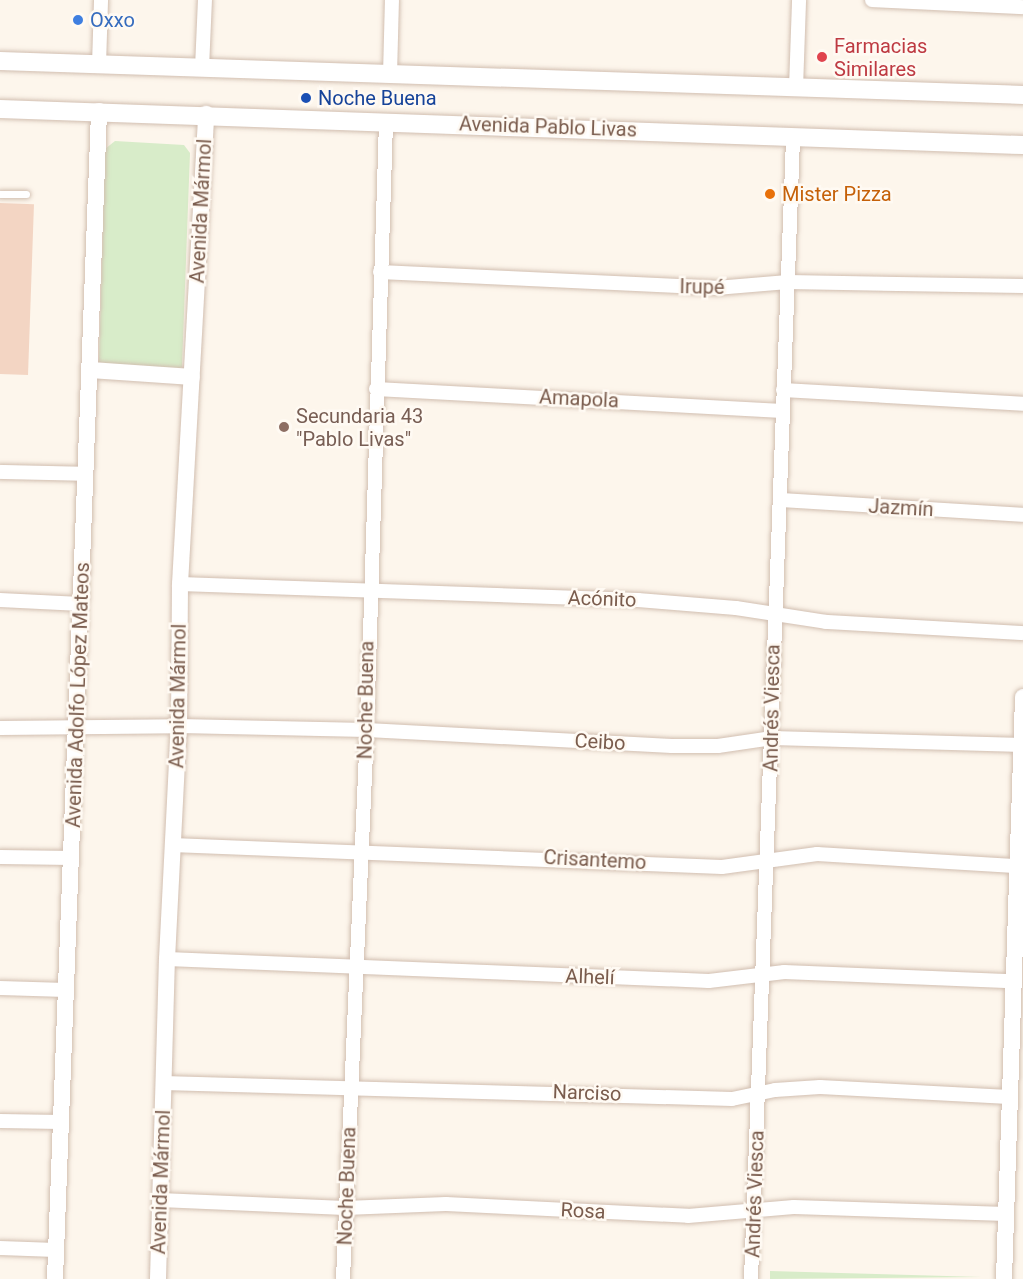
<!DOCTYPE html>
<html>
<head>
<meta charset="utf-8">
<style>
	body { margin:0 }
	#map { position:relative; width:1023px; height:1279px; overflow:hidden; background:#fdf6ec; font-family:Roboto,sans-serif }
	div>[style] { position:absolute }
	.green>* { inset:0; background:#d8ecc9 }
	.building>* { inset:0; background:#f3d5c3; transform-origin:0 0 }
	.roads { filter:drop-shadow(0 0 2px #d1beb0) drop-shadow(0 0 2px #d1beb0) }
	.service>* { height:7px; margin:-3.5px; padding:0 3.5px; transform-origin:3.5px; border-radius:3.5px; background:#fff }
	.minor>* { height:14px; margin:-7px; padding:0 7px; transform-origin:7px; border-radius:7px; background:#fff }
	.tertiary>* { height:16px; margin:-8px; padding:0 8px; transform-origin:8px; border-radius:8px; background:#fff }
	.secondary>* { height:18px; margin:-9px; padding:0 9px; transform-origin:9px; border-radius:9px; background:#fff }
	.dots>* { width:16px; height:16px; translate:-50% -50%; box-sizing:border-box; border:3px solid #fffaf3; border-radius:50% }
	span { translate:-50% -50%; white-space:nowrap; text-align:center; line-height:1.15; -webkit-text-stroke:5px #fffaf3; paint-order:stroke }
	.shop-label { font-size:20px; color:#366cbe }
	.left { translate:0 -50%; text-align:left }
	.health-label { font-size:20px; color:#be3a42 }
	.transit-label { font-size:20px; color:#164399 }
	.street-label { font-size:20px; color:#7a5c4d }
	.food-label { font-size:20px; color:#c56008 }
	.education-label { font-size:20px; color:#785e54 }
</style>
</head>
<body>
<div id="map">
	<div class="green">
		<i style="clip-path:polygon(115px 141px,184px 145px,190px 153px,182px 367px,173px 372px,99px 362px,105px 149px)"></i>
		<i style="clip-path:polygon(770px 1271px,982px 1277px,770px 1279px)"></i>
	</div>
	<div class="building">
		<i style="left:0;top:203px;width:34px;height:171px;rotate:2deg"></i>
	</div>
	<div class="roads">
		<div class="service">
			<i style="left:0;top:194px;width:26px"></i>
		</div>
		<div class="minor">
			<i style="left:872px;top:0;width:151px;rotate:2.7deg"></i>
			<i style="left:99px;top:65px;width:65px;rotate:-88.2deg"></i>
			<i style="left:202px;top:68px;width:68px;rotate:-87.5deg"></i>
			<i style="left:390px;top:75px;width:75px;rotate:-88.5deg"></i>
			<i style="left:796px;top:88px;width:88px;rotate:-88deg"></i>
			<i style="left:380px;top:272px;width:336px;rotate:2.7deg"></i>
			<i style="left:716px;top:288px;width:72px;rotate:-4.8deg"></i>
			<i style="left:788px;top:282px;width:235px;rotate:1deg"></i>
			<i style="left:376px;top:389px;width:407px;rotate:3.1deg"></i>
			<i style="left:783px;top:390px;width:240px;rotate:3.3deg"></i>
			<i style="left:0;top:472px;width:86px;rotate:1.3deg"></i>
			<i style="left:780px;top:500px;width:243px;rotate:3.5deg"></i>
			<i style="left:180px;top:584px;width:458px;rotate:2deg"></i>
			<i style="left:638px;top:600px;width:98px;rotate:4.7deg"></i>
			<i style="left:736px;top:608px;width:91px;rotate:8.8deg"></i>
			<i style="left:826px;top:622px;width:197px;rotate:3.2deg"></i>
			<i style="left:0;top:600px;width:81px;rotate:2.8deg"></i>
			<i style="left:0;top:728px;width:179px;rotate:-0.6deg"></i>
			<i style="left:179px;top:726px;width:188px;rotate:1.2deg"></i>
			<i style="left:367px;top:730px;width:305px;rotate:3deg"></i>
			<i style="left:672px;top:746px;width:46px"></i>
			<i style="left:718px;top:746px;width:55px;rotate:-8.4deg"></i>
			<i style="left:772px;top:738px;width:251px;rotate:1.6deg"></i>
			<i style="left:172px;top:845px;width:550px;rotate:2.29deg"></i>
			<i style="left:722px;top:867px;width:96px;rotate:-7.8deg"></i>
			<i style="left:817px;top:854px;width:199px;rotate:3.5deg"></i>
			<i style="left:0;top:857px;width:72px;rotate:0.8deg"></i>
			<i style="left:167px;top:959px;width:542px;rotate:2.32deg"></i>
			<i style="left:709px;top:981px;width:76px;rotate:-6.8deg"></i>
			<i style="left:784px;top:972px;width:228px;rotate:2.3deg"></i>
			<i style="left:0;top:988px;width:66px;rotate:1.7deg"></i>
			<i style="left:163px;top:1083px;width:569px;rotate:1.61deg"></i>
			<i style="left:732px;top:1099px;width:44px;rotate:-11.8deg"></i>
			<i style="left:775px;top:1090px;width:45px;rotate:-3.8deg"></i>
			<i style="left:820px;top:1087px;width:189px;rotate:3deg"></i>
			<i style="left:0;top:1121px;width:61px;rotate:0.9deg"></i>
			<i style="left:160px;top:1200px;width:185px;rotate:2.5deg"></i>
			<i style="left:345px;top:1208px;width:101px;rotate:-2.3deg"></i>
			<i style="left:446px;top:1204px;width:242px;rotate:2.8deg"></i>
			<i style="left:688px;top:1216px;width:106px;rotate:-4.9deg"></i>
			<i style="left:794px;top:1207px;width:212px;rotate:1.9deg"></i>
			<i style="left:0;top:1248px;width:56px;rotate:2deg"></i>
			<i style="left:343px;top:1279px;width:550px;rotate:-87.5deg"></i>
			<i style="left:367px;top:730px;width:609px;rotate:-88.21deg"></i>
			<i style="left:751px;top:1279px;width:1143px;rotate:-87.89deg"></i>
		</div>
		<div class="tertiary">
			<i style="left:91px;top:370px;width:101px;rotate:4deg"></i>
			<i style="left:55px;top:1279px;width:1169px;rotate:-87.84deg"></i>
			<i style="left:158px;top:1279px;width:320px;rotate:-88.4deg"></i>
			<i style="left:167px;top:959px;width:233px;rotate:-87.1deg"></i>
			<i style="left:179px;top:726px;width:142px;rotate:-89.6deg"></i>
			<i style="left:180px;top:584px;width:471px;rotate:-86.8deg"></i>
			<i style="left:1004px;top:1279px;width:582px;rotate:-88.13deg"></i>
		</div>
		<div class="secondary">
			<i style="left:0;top:61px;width:1024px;rotate:1.9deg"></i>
			<i style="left:0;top:109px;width:1024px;rotate:2.02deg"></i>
		</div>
	</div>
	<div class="dots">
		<i style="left:78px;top:20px;background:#3f7fe0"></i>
		<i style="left:822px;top:57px;background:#e0444e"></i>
		<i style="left:306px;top:98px;background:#1a4fb4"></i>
		<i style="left:770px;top:194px;background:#e8710a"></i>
		<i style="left:284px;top:427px;background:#8d6e63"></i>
	</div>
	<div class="shop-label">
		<span class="left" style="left:90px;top:20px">Oxxo</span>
	</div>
	<div class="health-label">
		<span class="left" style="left:834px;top:58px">Farmacias<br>Similares</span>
	</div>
	<div class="transit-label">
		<span class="left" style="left:318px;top:98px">Noche Buena</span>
	</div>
	<div class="street-label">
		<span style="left:548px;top:127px;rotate:2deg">Avenida Pablo Livas</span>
		<span style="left:201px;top:211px;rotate:-87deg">Avenida Mármol</span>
		<span style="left:702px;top:287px;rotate:1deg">Irupé</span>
		<span style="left:579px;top:399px;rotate:3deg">Amapola</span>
		<span style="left:901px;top:508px;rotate:3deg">Jazmín</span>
		<span style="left:602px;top:599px;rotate:2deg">Acónito</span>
		<span style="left:78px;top:695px;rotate:-88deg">Avenida Adolfo López Mateos</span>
		<span style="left:178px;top:696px;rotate:-89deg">Avenida Mármol</span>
		<span style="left:366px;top:700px;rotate:-89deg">Noche Buena</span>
		<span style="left:772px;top:708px;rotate:-89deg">Andrés Viesca</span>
		<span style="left:600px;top:742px;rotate:3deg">Ceibo</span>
		<span style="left:595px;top:860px;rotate:3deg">Crisantemo</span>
		<span style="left:590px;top:977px;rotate:2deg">Alhelí</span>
		<span style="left:587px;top:1093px;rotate:2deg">Narciso</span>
		<span style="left:161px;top:1182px;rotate:-88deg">Avenida Mármol</span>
		<span style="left:347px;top:1186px;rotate:-88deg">Noche Buena</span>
		<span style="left:755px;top:1194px;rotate:-88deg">Andrés Viesca</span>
		<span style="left:583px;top:1211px;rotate:3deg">Rosa</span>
	</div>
	<div class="food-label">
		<span class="left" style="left:782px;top:194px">Mister Pizza</span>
	</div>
	<div class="education-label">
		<span class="left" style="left:296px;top:428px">Secundaria 43<br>"Pablo Livas"</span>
	</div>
</div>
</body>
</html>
